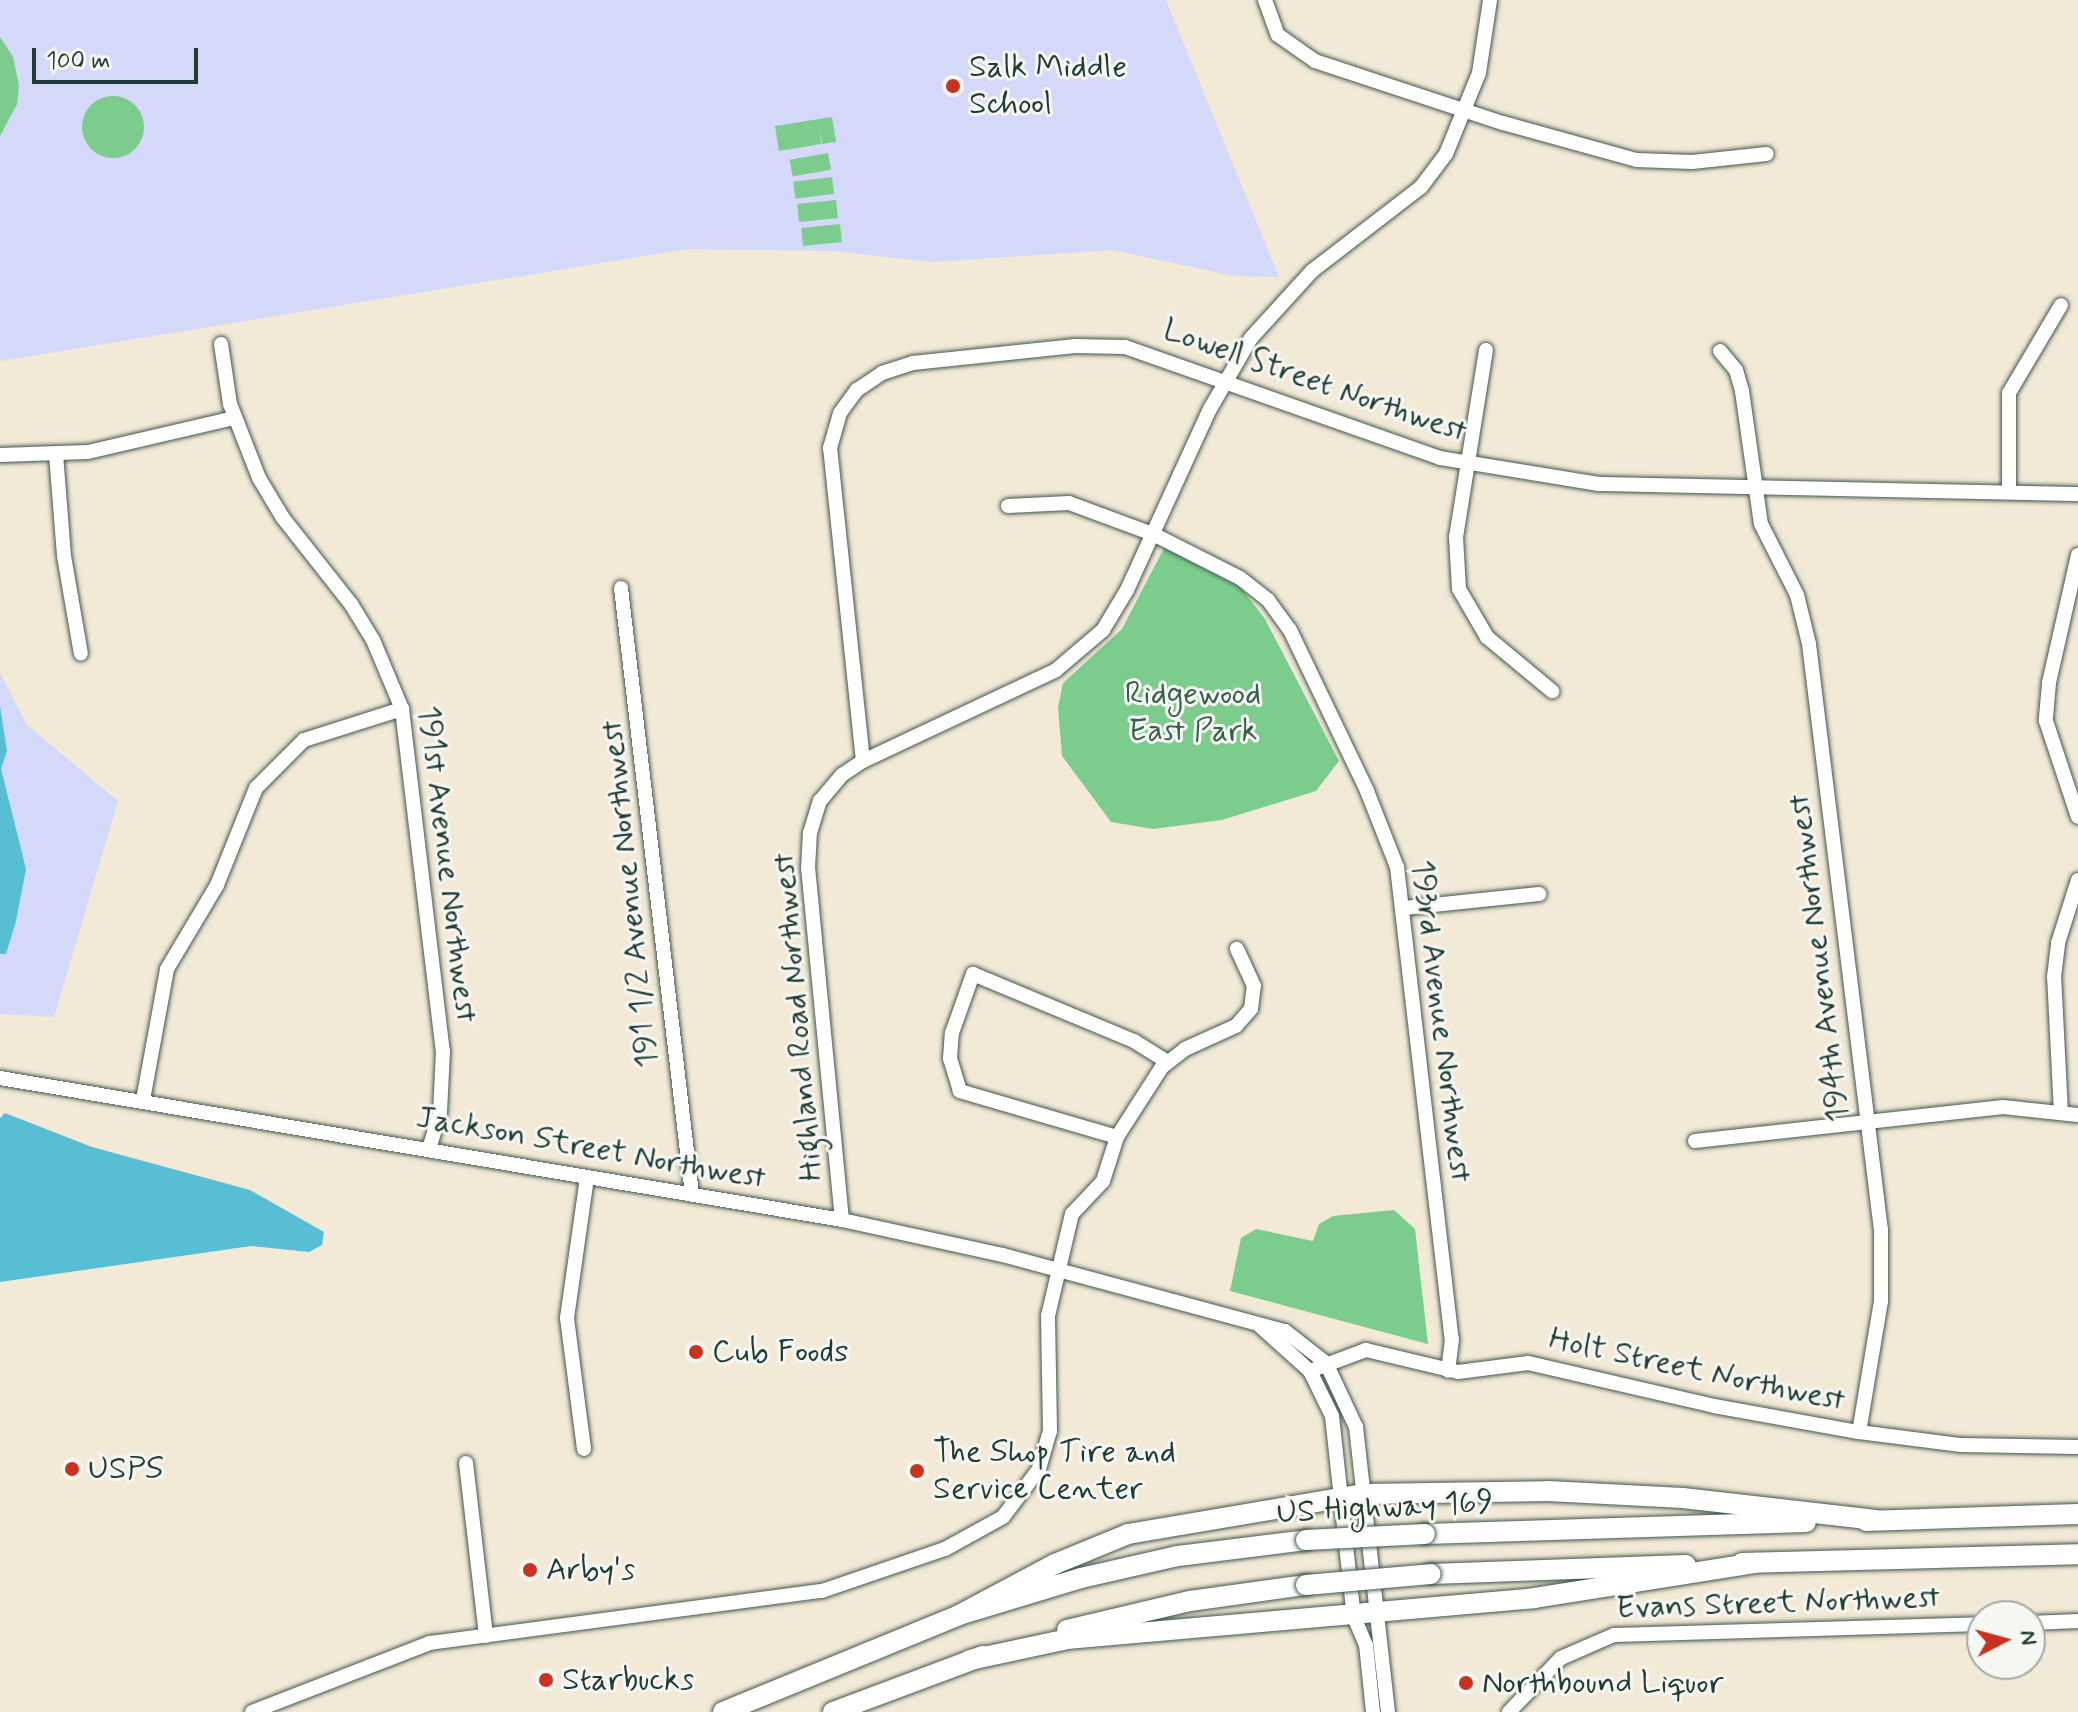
<!DOCTYPE html>
<html>
<head>
<meta charset="utf-8">
<style>
	body { margin:0 }
	#map { position:relative; width:2078px; height:1712px; overflow:hidden; background:#f2e9d6; font-family:Mynerve,sans-serif }
	div>[style] { position:absolute }
	.built>* { inset:0; background:#d4d8f9 }
	.green>* { inset:0; background:#7ccc8d; transform-origin:0 0 }
	.round { border-radius:50% }
	.water>* { inset:0; background:#57bed4 }
	.roads { filter:drop-shadow(0 0 2px #3f574c) drop-shadow(0 0 2px #3f574c) }
	.minor>* { height:14px; margin:-7px; padding:0 7px; transform-origin:7px; border-radius:7px; background:#fff }
	.highway>* { height:20px; margin:-10px; padding:0 10px; transform-origin:10px; border-radius:10px; background:#fff }
	.bridges { filter:drop-shadow(0 0 2px #3f574c) drop-shadow(0 0 2px #3f574c) }
	.highway-bridge>* { height:20px; margin:-10px; padding:0 10px; transform-origin:10px; border-radius:10px; background:#fff }
	.dots>* { width:22px; height:22px; translate:-50% -50%; box-sizing:border-box; border:4px solid #f6f6f2; border-radius:50% }
	span { translate:-50% -50%; white-space:nowrap; text-align:center; line-height:1.15; -webkit-text-stroke:6px #f6f6f2; paint-order:stroke }
	.poi-label { font-size:32px; color:#1f3d34 }
	.left { translate:0 -50%; text-align:left }
	.street-label { font-size:32px; color:#1f3d34 }
	.park-label { font-size:32px; color:#36614a }
	.north { position:absolute; left:1966px; top:1600px; width:80px; height:80px; box-sizing:border-box; background:#f6f6f2; border:2px solid #a0aca6; border-radius:50%; rotate:84deg; font-size:22px; font-weight:700; line-height:32px; text-align:center; color:#1f3d34 }
	.north::after { content:''; display:block; margin:auto; width:28px; height:36px; background:#c8321e; clip-path:polygon(50% 0,100% 100%,50% 72%,0 100%) }
	.scale { position:absolute; left:32px; top:48px; width:166px; height:36px; box-sizing:border-box; border:4px solid #1f3d34; border-top:0; padding-left:10px; font-size:24px; line-height:28px; white-space:nowrap; color:#1f3d34; -webkit-text-stroke:6px #f6f6f2; paint-order:stroke }
</style>
</head>
<body>
<div id="map">
	<div class="built">
		<i style="clip-path:polygon(0 0,1166px 0,1279px 277px,1235px 276px,1112px 250px,932px 262px,832px 251px,687px 249px,0 361px)"></i>
		<i style="clip-path:polygon(0 673px,27px 725px,118px 801px,54px 1017px,0 1014px)"></i>
	</div>
	<div class="green">
		<i style="clip-path:polygon(0 37px,13px 57px,19px 86px,17px 104px,0 136px)"></i>
		<i class="round" style="left:82px;top:96px;width:62px;height:62px"></i>
		<i style="clip-path:polygon(832px 117px,836px 142px,822px 144px,820px 131px,821px 144px,779px 151px,775px 126px)"></i>
		<i style="left:828px;top:153px;width:17px;height:39px;rotate:80deg"></i>
		<i style="left:832px;top:177px;width:17px;height:39px;rotate:83deg"></i>
		<i style="left:836px;top:200px;width:18px;height:39px;rotate:84deg"></i>
		<i style="left:840px;top:224px;width:18px;height:39px;rotate:84deg"></i>
		<i style="clip-path:polygon(1164px 548px,1241px 588px,1265px 619px,1339px 761px,1316px 791px,1222px 820px,1153px 829px,1111px 822px,1062px 756px,1058px 707px,1063px 683px,1122px 629px)"></i>
		<i style="clip-path:polygon(1394px 1210px,1415px 1229px,1428px 1344px,1230px 1291px,1241px 1238px,1256px 1229px,1313px 1241px,1319px 1224px,1333px 1216px)"></i>
	</div>
	<div class="water">
		<i style="clip-path:polygon(0 706px,7px 751px,1px 769px,26px 869px,16px 921px,6px 954px,0 954px)"></i>
		<i style="clip-path:polygon(5px 1113px,92px 1147px,250px 1190px,324px 1232px,322px 1245px,309px 1252px,251px 1246px,0 1282px,0 1118px)"></i>
	</div>
	<div class="roads">
		<div class="minor">
			<i style="left:1265px;top:0;width:37px;rotate:70deg"></i>
			<i style="left:1278px;top:35px;width:45px;rotate:35.1deg"></i>
			<i style="left:1315px;top:61px;width:198px;rotate:18.3deg"></i>
			<i style="left:1503px;top:123px;width:138px;rotate:15.5deg"></i>
			<i style="left:1636px;top:160px;width:56px;rotate:2deg"></i>
			<i style="left:1692px;top:162px;width:75px;rotate:-6.1deg"></i>
			<i style="left:221px;top:344px;width:61px;rotate:81.5deg"></i>
			<i style="left:230px;top:404px;width:79px;rotate:68.6deg"></i>
			<i style="left:259px;top:478px;width:47px;rotate:59deg"></i>
			<i style="left:283px;top:518px;width:110px;rotate:51.7deg"></i>
			<i style="left:351px;top:604px;width:42px;rotate:58.6deg"></i>
			<i style="left:373px;top:640px;width:75px;rotate:67.2deg"></i>
			<i style="left:402px;top:709px;width:344px;rotate:83.2deg"></i>
			<i style="left:443px;top:1051px;width:62px;rotate:92.8deg"></i>
			<i style="left:440px;top:1113px;width:38px;rotate:107deg"></i>
			<i style="left:1486px;top:350px;width:189px;rotate:99.1deg"></i>
			<i style="left:1456px;top:537px;width:52px;rotate:86.7deg"></i>
			<i style="left:1459px;top:589px;width:56px;rotate:59.7deg"></i>
			<i style="left:1487px;top:637px;width:85px;rotate:39.7deg"></i>
			<i style="left:1720px;top:351px;width:25px;rotate:50deg"></i>
			<i style="left:1736px;top:370px;width:22px;rotate:74deg"></i>
			<i style="left:1742px;top:391px;width:134px;rotate:81.9deg"></i>
			<i style="left:1761px;top:524px;width:80px;rotate:63.1deg"></i>
			<i style="left:1797px;top:595px;width:50px;rotate:76.2deg"></i>
			<i style="left:1809px;top:644px;width:590px;rotate:83deg"></i>
			<i style="left:1881px;top:1230px;width:71px;rotate:90deg"></i>
			<i style="left:1881px;top:1301px;width:133px;rotate:99.5deg"></i>
			<i style="left:56px;top:454px;width:102px;rotate:85.5deg"></i>
			<i style="left:64px;top:556px;width:99px;rotate:80.2deg"></i>
			<i style="left:0;top:455px;width:88px;rotate:-2deg"></i>
			<i style="left:88px;top:452px;width:150px;rotate:-13.1deg"></i>
			<i style="left:2009px;top:489px;width:96px;rotate:-90deg"></i>
			<i style="left:2009px;top:393px;width:102px;rotate:-59.4deg"></i>
			<i style="left:1008px;top:506px;width:61px;rotate:-2.8deg"></i>
			<i style="left:1069px;top:503px;width:90px;rotate:20.3deg"></i>
			<i style="left:1153px;top:534px;width:97px;rotate:26.8deg"></i>
			<i style="left:1240px;top:578px;width:36px;rotate:38deg"></i>
			<i style="left:1268px;top:600px;width:37px;rotate:54deg"></i>
			<i style="left:1290px;top:630px;width:178px;rotate:64.4deg"></i>
			<i style="left:1367px;top:791px;width:82px;rotate:68.5deg"></i>
			<i style="left:1397px;top:867px;width:475px;rotate:83.4deg"></i>
			<i style="left:1452px;top:1339px;width:32px;rotate:97deg"></i>
			<i style="left:2078px;top:555px;width:131px;rotate:102.8deg"></i>
			<i style="left:2049px;top:683px;width:38px;rotate:95deg"></i>
			<i style="left:2046px;top:721px;width:101px;rotate:71.6deg"></i>
			<i style="left:621px;top:588px;width:610px;rotate:83.32deg"></i>
			<i style="left:863px;top:761px;width:315px;rotate:-96deg"></i>
			<i style="left:830px;top:448px;width:36px;rotate:-74deg"></i>
			<i style="left:840px;top:413px;width:29px;rotate:-54deg"></i>
			<i style="left:857px;top:390px;width:30px;rotate:-34deg"></i>
			<i style="left:882px;top:373px;width:33px;rotate:-18deg"></i>
			<i style="left:913px;top:363px;width:163px;rotate:-6deg"></i>
			<i style="left:1075px;top:346px;width:50px;rotate:1.1deg"></i>
			<i style="left:1125px;top:347px;width:334px;rotate:19.4deg"></i>
			<i style="left:1440px;top:458px;width:160px;rotate:9.3deg"></i>
			<i style="left:1598px;top:484px;width:480px;rotate:1.2deg"></i>
			<i style="left:1404px;top:908px;width:136px;rotate:-5.9deg"></i>
			<i style="left:0;top:1078px;width:854px;rotate:9.57deg"></i>
			<i style="left:842px;top:1220px;width:165px;rotate:12.3deg"></i>
			<i style="left:1003px;top:1255px;width:292px;rotate:15.1deg"></i>
			<i style="left:1285px;top:1331px;width:52px;rotate:38deg"></i>
			<i style="left:1326px;top:1363px;width:71px;rotate:64.9deg"></i>
			<i style="left:1356px;top:1427px;width:287px;rotate:83.6deg"></i>
			<i style="left:143px;top:1100px;width:133px;rotate:-79.6deg"></i>
			<i style="left:167px;top:969px;width:98px;rotate:-59.2deg"></i>
			<i style="left:217px;top:885px;width:105px;rotate:-68.1deg"></i>
			<i style="left:256px;top:788px;width:68px;rotate:-45deg"></i>
			<i style="left:304px;top:740px;width:103px;rotate:-17.6deg"></i>
			<i style="left:2061px;top:1113px;width:136px;rotate:-92.9deg"></i>
			<i style="left:2054px;top:977px;width:34px;rotate:-83deg"></i>
			<i style="left:2058px;top:943px;width:66px;rotate:-72.4deg"></i>
			<i style="left:1117px;top:1137px;width:164px;rotate:-163.7deg"></i>
			<i style="left:960px;top:1091px;width:34px;rotate:-107deg"></i>
			<i style="left:950px;top:1059px;width:26px;rotate:-86deg"></i>
			<i style="left:952px;top:1033px;width:63px;rotate:-70.4deg"></i>
			<i style="left:973px;top:974px;width:174px;rotate:22.6deg"></i>
			<i style="left:1134px;top:1041px;width:40px;rotate:32deg"></i>
			<i style="left:1695px;top:1141px;width:310px;rotate:-6.3deg"></i>
			<i style="left:2003px;top:1107px;width:75px;rotate:6.1deg"></i>
			<i style="left:842px;top:1220px;width:353px;rotate:-95.5deg"></i>
			<i style="left:808px;top:869px;width:36px;rotate:-87deg"></i>
			<i style="left:810px;top:833px;width:34px;rotate:-73deg"></i>
			<i style="left:820px;top:801px;width:34px;rotate:-50deg"></i>
			<i style="left:842px;top:775px;width:25px;rotate:-34deg"></i>
			<i style="left:863px;top:761px;width:213px;rotate:-25.2deg"></i>
			<i style="left:1056px;top:670px;width:62px;rotate:-40.4deg"></i>
			<i style="left:1103px;top:630px;width:47px;rotate:-59deg"></i>
			<i style="left:1127px;top:590px;width:199px;rotate:-65.4deg"></i>
			<i style="left:1210px;top:409px;width:82px;rotate:-60deg"></i>
			<i style="left:1251px;top:338px;width:91px;rotate:-47.7deg"></i>
			<i style="left:1312px;top:271px;width:138px;rotate:-37.6deg"></i>
			<i style="left:1421px;top:187px;width:41px;rotate:-52.9deg"></i>
			<i style="left:1446px;top:154px;width:87px;rotate:-67.8deg"></i>
			<i style="left:1479px;top:73px;width:74px;rotate:-81.4deg"></i>
			<i style="left:1260px;top:1326px;width:67px;rotate:42deg"></i>
			<i style="left:1310px;top:1371px;width:50px;rotate:63.9deg"></i>
			<i style="left:1332px;top:1416px;width:202px;rotate:83.8deg"></i>
			<i style="left:1354px;top:1617px;width:30px;rotate:67deg"></i>
			<i style="left:1366px;top:1645px;width:67px;rotate:84deg"></i>
			<i style="left:1310px;top:1371px;width:60px;rotate:-20.6deg"></i>
			<i style="left:1366px;top:1350px;width:95px;rotate:13.4deg"></i>
			<i style="left:1458px;top:1372px;width:71px;rotate:-7.3deg"></i>
			<i style="left:1528px;top:1363px;width:191px;rotate:13deg"></i>
			<i style="left:1714px;top:1406px;width:147px;rotate:10.2deg"></i>
			<i style="left:1859px;top:1432px;width:103px;rotate:7.3deg"></i>
			<i style="left:1961px;top:1445px;width:117px;rotate:1deg"></i>
			<i style="left:584px;top:1449px;width:132px;rotate:-97.4deg"></i>
			<i style="left:567px;top:1318px;width:142px;rotate:-81.9deg"></i>
			<i style="left:466px;top:1463px;width:174px;rotate:83.4deg"></i>
			<i style="left:2030px;top:1623px;width:48px;rotate:-2.4deg"></i>
			<i style="left:252px;top:1712px;width:191px;rotate:-21.2deg"></i>
			<i style="left:430px;top:1643px;width:395px;rotate:-7.6deg"></i>
			<i style="left:822px;top:1591px;width:130px;rotate:-18.9deg"></i>
			<i style="left:945px;top:1549px;width:66px;rotate:-28.9deg"></i>
			<i style="left:1003px;top:1517px;width:60px;rotate:-53.1deg"></i>
			<i style="left:1039px;top:1469px;width:40px;rotate:-74deg"></i>
			<i style="left:1050px;top:1431px;width:115px;rotate:-91deg"></i>
			<i style="left:1048px;top:1316px;width:105px;rotate:-76.8deg"></i>
			<i style="left:1072px;top:1214px;width:45px;rotate:-46.8deg"></i>
			<i style="left:1103px;top:1181px;width:46px;rotate:-72.3deg"></i>
			<i style="left:1117px;top:1137px;width:83px;rotate:-57.3deg"></i>
			<i style="left:1162px;top:1067px;width:29px;rotate:-38deg"></i>
			<i style="left:1185px;top:1049px;width:56px;rotate:-24.3deg"></i>
			<i style="left:1236px;top:1026px;width:23px;rotate:-49deg"></i>
			<i style="left:1251px;top:1009px;width:23px;rotate:-83deg"></i>
			<i style="left:1254px;top:986px;width:41px;rotate:-114.7deg"></i>
			<i style="left:1509px;top:1712px;width:75px;rotate:-46.1deg"></i>
			<i style="left:1561px;top:1658px;width:58px;rotate:-23.5deg"></i>
			<i style="left:1614px;top:1635px;width:368px;rotate:-1.7deg"></i>
		</div>
		<div class="highway">
			<i style="left:1866px;top:1521px;width:212px;rotate:-1.9deg"></i>
			<i style="left:1425px;top:1534px;width:381px;rotate:-1.8deg"></i>
			<i style="left:1742px;top:1563px;width:336px;rotate:-1.5deg"></i>
			<i style="left:1431px;top:1574px;width:255px;rotate:-2deg"></i>
			<i style="left:959px;top:1615px;width:109px;rotate:-28deg"></i>
			<i style="left:1055px;top:1564px;width:79px;rotate:-22.3deg"></i>
			<i style="left:1128px;top:1534px;width:240px;rotate:-9.6deg"></i>
			<i style="left:1365px;top:1494px;width:183px;rotate:-0.9deg"></i>
			<i style="left:1548px;top:1491px;width:135px;rotate:3deg"></i>
			<i style="left:1683px;top:1498px;width:195px;rotate:6.5deg"></i>
			<i style="left:1067px;top:1630px;width:126px;rotate:-13.3deg"></i>
			<i style="left:1190px;top:1601px;width:117px;rotate:-7.9deg"></i>
			<i style="left:970px;top:1660px;width:100px;rotate:-12.1deg"></i>
			<i style="left:1068px;top:1639px;width:468px;rotate:-5deg"></i>
			<i style="left:1534px;top:1598px;width:224px;rotate:-9deg"></i>
			<i style="left:723px;top:1712px;width:255px;rotate:-22.3deg"></i>
			<i style="left:959px;top:1615px;width:127px;rotate:-16.9deg"></i>
			<i style="left:1081px;top:1578px;width:99px;rotate:-12.8deg"></i>
			<i style="left:1178px;top:1556px;width:129px;rotate:-7.1deg"></i>
			<i style="left:833px;top:1712px;width:160px;rotate:-20.5deg"></i>
		</div>
	</div>
	<div class="bridges">
		<div class="highway-bridge">
			<i style="left:1306px;top:1540px;width:119px;rotate:-2.9deg"></i>
			<i style="left:1306px;top:1585px;width:125px;rotate:-5deg"></i>
		</div>
	</div>
	<div class="dots">
		<i style="left:953px;top:86px;background:#c8321e"></i>
		<i style="left:696px;top:1352px;background:#c8321e"></i>
		<i style="left:72px;top:1469px;background:#c8321e"></i>
		<i style="left:917px;top:1471px;background:#c8321e"></i>
		<i style="left:530px;top:1570px;background:#c8321e"></i>
		<i style="left:546px;top:1680px;background:#c8321e"></i>
		<i style="left:1466px;top:1683px;background:#c8321e"></i>
	</div>
	<div class="poi-label">
		<span class="left" style="left:969px;top:86px">Salk Middle<br>School</span>
		<span class="left" style="left:712px;top:1352px">Cub Foods</span>
		<span class="left" style="left:933px;top:1471px">The Shop Tire and<br>Service Center</span>
		<span class="left" style="left:88px;top:1469px">USPS</span>
		<span class="left" style="left:546px;top:1570px">Arby's</span>
		<span class="left" style="left:562px;top:1680px">Starbucks</span>
		<span class="left" style="left:1482px;top:1683px">Northbound Liquor</span>
	</div>
	<div class="street-label">
		<span style="left:1315px;top:381px;rotate:19deg">Lowell Street Northwest</span>
		<span style="left:447px;top:864px;rotate:83deg">191st Avenue Northwest</span>
		<span style="left:630px;top:894px;rotate:-96deg">191 1/2 Avenue Northwest</span>
		<span style="left:1819px;top:958px;rotate:-97deg">194th Avenue Northwest</span>
		<span style="left:798px;top:1017px;rotate:-95deg">Highland Road Northwest</span>
		<span style="left:1441px;top:1021px;rotate:83deg">193rd Avenue Northwest</span>
		<span style="left:591px;top:1148px;rotate:10deg">Jackson Street Northwest</span>
		<span style="left:1697px;top:1370px;rotate:12deg">Holt Street Northwest</span>
		<span style="left:1385px;top:1508px;rotate:-3deg">US Highway 169</span>
		<span style="left:1778px;top:1603px;rotate:-2deg">Evans Street Northwest</span>
	</div>
	<div class="park-label">
		<span style="left:1193px;top:713px">Ridgewood<br>East Park</span>
	</div>
	<div class="north">N</div>
	<div class="scale">100 m</div>
</div>
</body>
</html>
